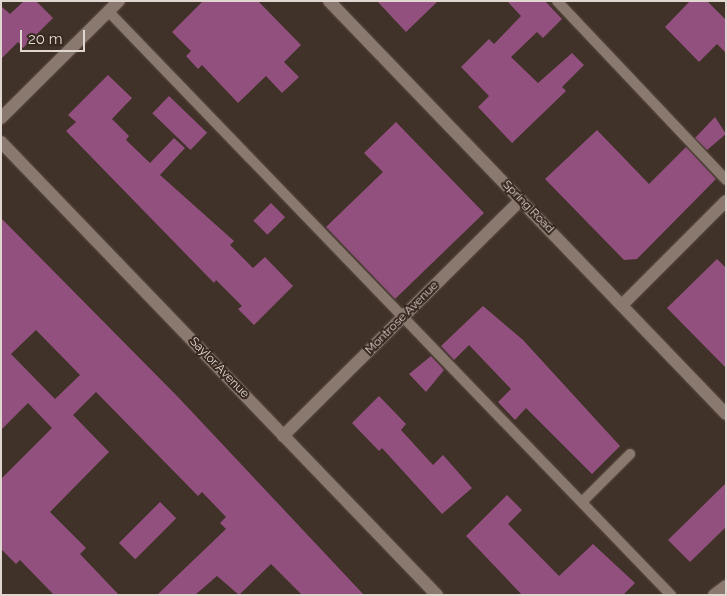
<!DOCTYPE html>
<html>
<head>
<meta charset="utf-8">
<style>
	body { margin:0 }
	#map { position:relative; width:727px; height:596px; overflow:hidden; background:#413229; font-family:Raleway,sans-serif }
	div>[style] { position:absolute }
	.building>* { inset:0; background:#91507d; transform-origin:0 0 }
	.roads { filter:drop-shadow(0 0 1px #5c4f47) drop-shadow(0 0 1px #5c4f47) }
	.service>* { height:10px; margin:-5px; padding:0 5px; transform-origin:5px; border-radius:5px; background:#8a796e }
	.minor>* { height:12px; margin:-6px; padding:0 6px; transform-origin:6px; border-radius:6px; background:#8a796e }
	.tertiary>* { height:12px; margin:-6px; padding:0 6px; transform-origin:6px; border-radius:6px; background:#8a796e }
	span { translate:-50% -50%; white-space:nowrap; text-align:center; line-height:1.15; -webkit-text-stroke:4px #372820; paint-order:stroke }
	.street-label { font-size:12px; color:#e0d7d1 }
	.frame { position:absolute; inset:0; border:2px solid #e0d7d1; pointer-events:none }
	.scale { position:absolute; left:20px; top:30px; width:65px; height:22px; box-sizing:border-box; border:2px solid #e0d7d1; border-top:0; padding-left:6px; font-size:15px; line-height:18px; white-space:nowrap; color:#e0d7d1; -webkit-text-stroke:4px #372820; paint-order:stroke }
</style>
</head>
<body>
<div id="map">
	<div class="building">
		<i style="clip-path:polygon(24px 1px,36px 1px,53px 18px,23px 48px,18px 42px,1px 59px,1px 6px,10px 14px)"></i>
		<i style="clip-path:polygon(203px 1px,258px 1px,301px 45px,284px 62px,299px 77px,282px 93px,266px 76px,238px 103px,202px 65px,198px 69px,186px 56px,191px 51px,172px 32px)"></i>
		<i style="clip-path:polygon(377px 1px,438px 1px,406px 32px)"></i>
		<i style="clip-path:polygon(507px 1px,545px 1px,562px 19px,543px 38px,537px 32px,511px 57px,538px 83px,572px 53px,584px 65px,562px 87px,566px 91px,512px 143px,478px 107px,489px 96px,461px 67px,489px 39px,494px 44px,521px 16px)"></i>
		<i style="clip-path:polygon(690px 1px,707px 1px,726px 20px,726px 53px,717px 44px,699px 62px,665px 27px)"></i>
		<i style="clip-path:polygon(108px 75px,132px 98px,112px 119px,129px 136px,126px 140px,150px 163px,174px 138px,185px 148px,160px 175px,234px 241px,230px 245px,253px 268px,265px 257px,293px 286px,254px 325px,238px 309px,242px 306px,216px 280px,214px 283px,66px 131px,76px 122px,68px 115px)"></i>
		<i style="left:169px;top:96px;width:53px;height:24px;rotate:44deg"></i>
		<i style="clip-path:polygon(715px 117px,726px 134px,707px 150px,695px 138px)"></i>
		<i style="clip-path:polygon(396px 122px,484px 213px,395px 299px,326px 227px,383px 172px,364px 153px)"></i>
		<i style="clip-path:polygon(597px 130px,649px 184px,686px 147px,716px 179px,637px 259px,624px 260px,545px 179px)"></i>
		<i style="left:271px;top:203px;width:20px;height:25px;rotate:45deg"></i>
		<i style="clip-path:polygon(evenodd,1px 218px,178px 397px,364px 595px,302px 595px,271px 564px,239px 595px,217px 576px,195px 595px,157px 595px,226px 529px,220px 523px,226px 517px,202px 492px,198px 496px,96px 392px,73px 415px,109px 452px,50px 512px,86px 548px,80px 554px,119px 595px,54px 595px,20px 560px,16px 564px,1px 549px,1px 479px,52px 428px,28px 403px,1px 430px,1px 218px,36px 330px,80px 375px,55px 399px,11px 354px,36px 330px)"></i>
		<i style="clip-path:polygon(717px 259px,726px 268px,726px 368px,667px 308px)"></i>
		<i style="clip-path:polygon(483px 306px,523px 340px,620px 446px,592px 474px,526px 408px,515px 420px,498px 402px,511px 389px,469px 345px,454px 360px,441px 346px)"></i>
		<i style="clip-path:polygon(431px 356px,444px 370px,426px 392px,409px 374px)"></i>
		<i style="clip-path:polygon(379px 396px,406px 424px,401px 430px,433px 465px,443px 455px,472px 488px,442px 514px,382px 448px,379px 451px,352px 423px)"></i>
		<i style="clip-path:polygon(726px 483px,726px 527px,690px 562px,668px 540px)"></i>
		<i style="clip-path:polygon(507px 495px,522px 510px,508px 524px,559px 576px,593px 544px,635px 583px,623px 595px,522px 595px,466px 536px)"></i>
		<i style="left:160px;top:502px;width:23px;height:58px;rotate:45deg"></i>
	</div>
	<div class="roads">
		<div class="service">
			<i style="left:557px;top:1px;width:246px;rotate:46.6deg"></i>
			<i style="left:109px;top:12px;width:810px;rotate:46.05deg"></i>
			<i style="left:582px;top:502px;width:68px;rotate:-45deg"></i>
		</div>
		<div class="minor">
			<i style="left:1px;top:118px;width:166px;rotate:-44.8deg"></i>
			<i style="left:1px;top:142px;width:629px;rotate:46.1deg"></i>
			<i style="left:622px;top:305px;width:147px;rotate:-45deg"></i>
			<i style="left:283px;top:436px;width:335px;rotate:-44.8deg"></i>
			<i style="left:714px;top:595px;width:15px;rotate:-37deg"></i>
		</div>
		<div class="tertiary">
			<i style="left:329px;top:1px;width:573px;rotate:46.13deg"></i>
		</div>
	</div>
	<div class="street-label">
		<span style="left:528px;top:207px;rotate:46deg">Spring Road</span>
		<span style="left:402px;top:318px;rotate:-45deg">Montrose Avenue</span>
		<span style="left:219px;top:368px;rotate:46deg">Saylor Avenue</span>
	</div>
	<div class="frame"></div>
	<div class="scale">20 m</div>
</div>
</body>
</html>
